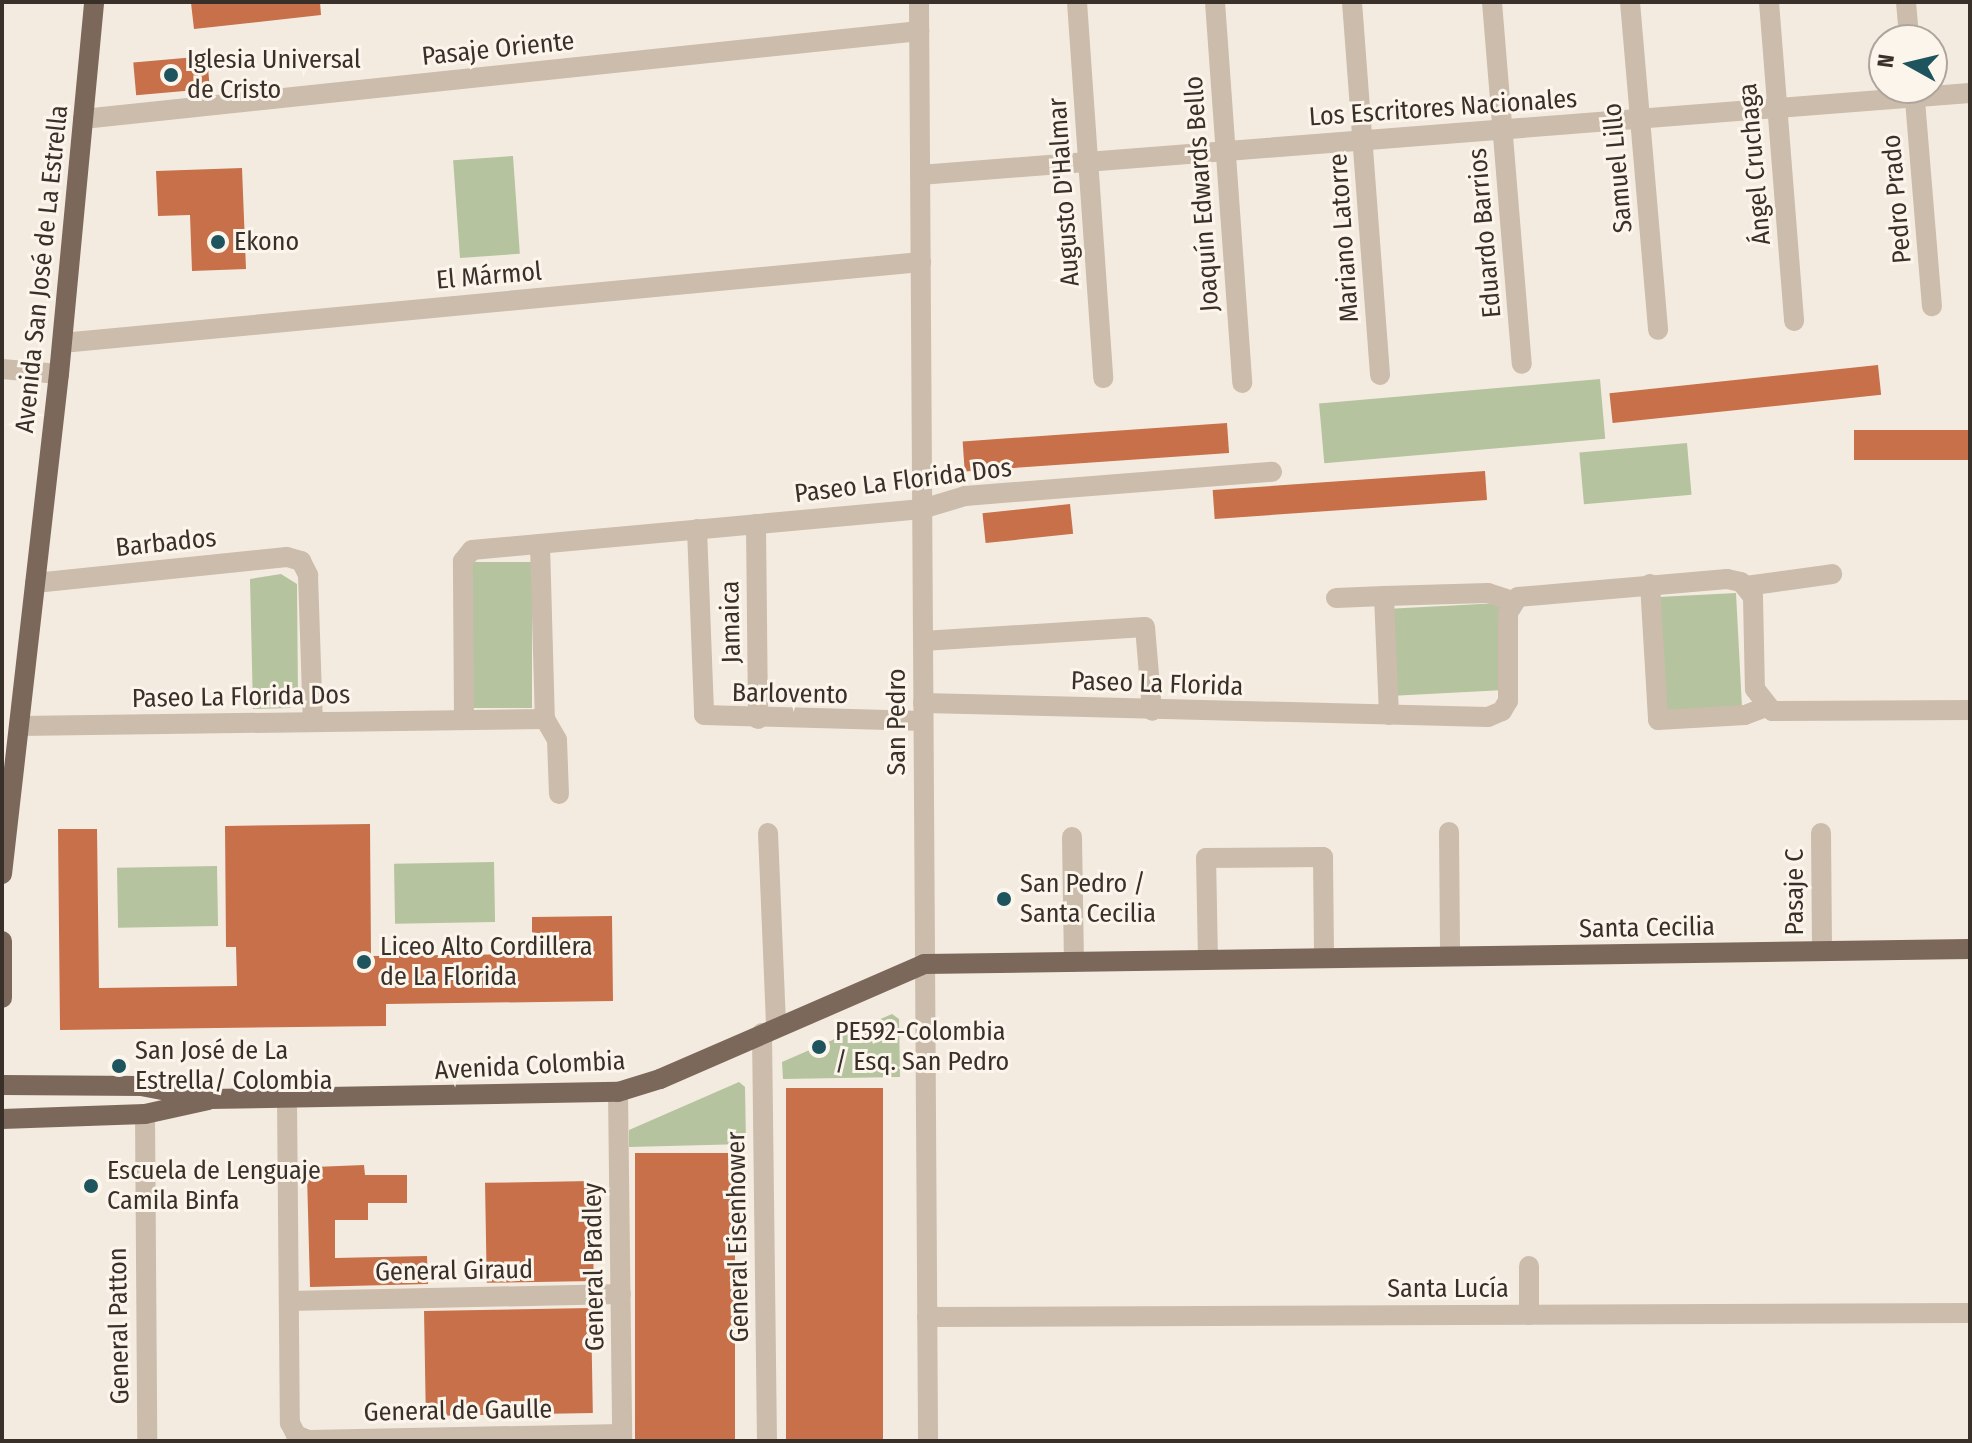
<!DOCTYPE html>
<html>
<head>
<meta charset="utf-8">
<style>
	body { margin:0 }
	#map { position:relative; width:1972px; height:1443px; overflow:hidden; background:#f4ebe0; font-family:"Fira Sans Condensed",sans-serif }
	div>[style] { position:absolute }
	.green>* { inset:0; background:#b5c39f; transform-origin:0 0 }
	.building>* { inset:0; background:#c87049; transform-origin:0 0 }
	.minor>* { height:20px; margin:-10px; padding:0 10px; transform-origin:10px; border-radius:10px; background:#ccbcab }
	.major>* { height:20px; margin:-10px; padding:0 10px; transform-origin:10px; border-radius:10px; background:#7c685b }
	.dots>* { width:22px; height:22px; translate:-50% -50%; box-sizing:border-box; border:4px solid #fbf5ec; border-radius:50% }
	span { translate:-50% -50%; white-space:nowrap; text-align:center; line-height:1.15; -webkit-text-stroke:6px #fbf5ec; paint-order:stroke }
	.street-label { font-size:26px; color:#3a302a }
	.poi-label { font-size:26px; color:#3a302a }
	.left { translate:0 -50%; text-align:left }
	.frame { position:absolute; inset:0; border:4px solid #3a302a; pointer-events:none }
	.north { position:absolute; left:1868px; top:24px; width:80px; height:80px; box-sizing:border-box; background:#fbf5ec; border:2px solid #aea69e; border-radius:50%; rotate:278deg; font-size:22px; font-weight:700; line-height:32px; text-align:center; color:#3a302a }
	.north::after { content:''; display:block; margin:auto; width:28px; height:36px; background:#1e545d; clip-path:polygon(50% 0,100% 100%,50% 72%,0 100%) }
</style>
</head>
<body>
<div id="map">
	<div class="green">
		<i style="left:513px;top:156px;width:98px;height:60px;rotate:86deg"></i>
		<i style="left:1600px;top:379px;width:60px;height:282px;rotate:85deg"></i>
		<i style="left:1687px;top:443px;width:52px;height:108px;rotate:85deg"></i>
		<i style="left:532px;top:562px;width:146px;height:60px;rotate:90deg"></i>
		<i style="clip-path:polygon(281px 574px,297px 584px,298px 697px,291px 708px,253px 709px,250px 579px)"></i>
		<i style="left:1736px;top:593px;width:116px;height:92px;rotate:87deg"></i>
		<i style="left:1500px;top:603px;width:87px;height:110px;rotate:87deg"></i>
		<i style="left:494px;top:862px;width:60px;height:100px;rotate:89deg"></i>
		<i style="left:217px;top:866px;width:60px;height:100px;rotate:89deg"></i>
		<i style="clip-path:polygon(892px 1014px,899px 1019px,900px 1077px,783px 1079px,782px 1062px)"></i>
		<i style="clip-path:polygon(739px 1082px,745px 1087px,746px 1144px,629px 1147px,629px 1130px)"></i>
	</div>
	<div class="building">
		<i style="clip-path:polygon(320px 2px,321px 15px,194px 29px,191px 3px)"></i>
		<i style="left:207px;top:56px;width:33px;height:74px;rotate:85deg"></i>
		<i style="clip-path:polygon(242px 168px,246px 269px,192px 271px,190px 215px,158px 216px,156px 171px)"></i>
		<i style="left:1878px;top:365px;width:30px;height:270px;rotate:84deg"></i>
		<i style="left:1227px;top:423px;width:30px;height:265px;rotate:86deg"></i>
		<i style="left:1970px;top:430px;width:30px;height:116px;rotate:90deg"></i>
		<i style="left:1485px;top:471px;width:29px;height:273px;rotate:86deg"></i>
		<i style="left:1070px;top:504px;width:30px;height:88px;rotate:84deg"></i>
		<i style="clip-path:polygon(370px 824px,371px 956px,532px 954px,532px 917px,612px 916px,613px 1001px,386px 1004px,386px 1026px,60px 1030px,58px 829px,97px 829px,99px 988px,237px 986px,236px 947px,226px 947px,225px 826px)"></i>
		<i style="left:883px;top:1088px;width:353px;height:97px;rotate:90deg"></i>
		<i style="left:635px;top:1153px;width:100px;height:288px"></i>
		<i style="clip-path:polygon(364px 1165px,365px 1175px,407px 1175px,407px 1203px,368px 1203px,368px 1220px,335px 1220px,335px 1258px,427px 1256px,428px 1284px,310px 1287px,307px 1175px,314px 1175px,314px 1167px)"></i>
		<i style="left:592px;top:1181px;width:100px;height:107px;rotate:89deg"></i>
		<i style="left:591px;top:1308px;width:105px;height:167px;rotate:89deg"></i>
	</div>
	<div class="minor">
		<i style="left:919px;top:2px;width:1439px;rotate:89.64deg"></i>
		<i style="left:1077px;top:2px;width:377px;rotate:86deg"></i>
		<i style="left:1215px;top:2px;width:382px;rotate:85.9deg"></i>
		<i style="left:1352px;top:2px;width:374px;rotate:85.7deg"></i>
		<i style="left:1492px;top:2px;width:363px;rotate:85.3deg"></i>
		<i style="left:1630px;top:2px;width:329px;rotate:85.1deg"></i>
		<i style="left:1769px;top:2px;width:320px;rotate:85.5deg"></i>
		<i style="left:1906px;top:2px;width:38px;rotate:85deg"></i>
		<i style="left:1914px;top:88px;width:219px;rotate:85.3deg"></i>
		<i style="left:83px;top:119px;width:841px;rotate:-6.01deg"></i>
		<i style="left:920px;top:175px;width:1053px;rotate:-4.47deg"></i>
		<i style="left:62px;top:343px;width:863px;rotate:-5.39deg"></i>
		<i style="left:2px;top:369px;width:57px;rotate:5deg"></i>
		<i style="left:756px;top:524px;width:195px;rotate:89.4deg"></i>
		<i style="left:697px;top:529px;width:186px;rotate:87.8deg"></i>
		<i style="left:704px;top:715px;width:219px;rotate:1.6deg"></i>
		<i style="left:540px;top:544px;width:175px;rotate:88.4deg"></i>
		<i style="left:545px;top:719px;width:24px;rotate:60deg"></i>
		<i style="left:557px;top:740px;width:54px;rotate:87.9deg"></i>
		<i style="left:35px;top:583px;width:253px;rotate:-5.9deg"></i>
		<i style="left:287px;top:557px;width:15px;rotate:16deg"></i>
		<i style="left:301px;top:561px;width:16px;rotate:63deg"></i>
		<i style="left:308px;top:575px;width:147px;rotate:88.1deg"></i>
		<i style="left:1650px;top:584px;width:136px;rotate:86.6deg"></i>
		<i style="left:1658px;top:720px;width:87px;rotate:-3.3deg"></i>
		<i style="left:1745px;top:715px;width:22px;rotate:-21deg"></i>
		<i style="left:1746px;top:586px;width:87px;rotate:-7.9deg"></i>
		<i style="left:1336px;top:598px;width:48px;rotate:-2.4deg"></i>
		<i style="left:923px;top:641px;width:222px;rotate:-3.6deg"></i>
		<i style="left:1145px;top:627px;width:84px;rotate:85.2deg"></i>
		<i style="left:923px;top:703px;width:565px;rotate:1.42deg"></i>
		<i style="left:1488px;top:717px;width:15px;rotate:-23deg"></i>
		<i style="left:1502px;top:711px;width:12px;rotate:-59deg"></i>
		<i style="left:1508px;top:701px;width:88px;rotate:-90deg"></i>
		<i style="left:1508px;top:613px;width:19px;rotate:-58deg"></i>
		<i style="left:1518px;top:597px;width:210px;rotate:-4.9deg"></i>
		<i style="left:1727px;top:579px;width:14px;rotate:12deg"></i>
		<i style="left:1741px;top:582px;width:19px;rotate:51deg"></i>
		<i style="left:1753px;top:597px;width:92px;rotate:88.8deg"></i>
		<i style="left:1755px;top:689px;width:28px;rotate:52deg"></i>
		<i style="left:1772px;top:711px;width:198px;rotate:-0.3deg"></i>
		<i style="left:1389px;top:715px;width:119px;rotate:-92.4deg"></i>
		<i style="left:1384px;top:596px;width:104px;rotate:-1.7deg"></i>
		<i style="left:1488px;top:593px;width:26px;rotate:18deg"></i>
		<i style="left:464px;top:720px;width:159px;rotate:-90.4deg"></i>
		<i style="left:463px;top:561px;width:14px;rotate:-51deg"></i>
		<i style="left:472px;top:550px;width:452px;rotate:-5.2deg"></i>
		<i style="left:922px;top:509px;width:45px;rotate:-16.8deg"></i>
		<i style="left:965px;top:496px;width:308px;rotate:-4.5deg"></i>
		<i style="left:19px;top:726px;width:526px;rotate:-0.76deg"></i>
		<i style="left:1449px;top:832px;width:124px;rotate:89.5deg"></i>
		<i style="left:768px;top:833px;width:194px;rotate:87.6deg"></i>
		<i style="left:1821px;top:833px;width:118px;rotate:89.5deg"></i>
		<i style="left:1072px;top:837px;width:125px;rotate:89.1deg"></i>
		<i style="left:1208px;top:960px;width:102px;rotate:-91.1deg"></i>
		<i style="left:1206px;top:858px;width:117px;rotate:-0.5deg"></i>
		<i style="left:1323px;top:857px;width:101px;rotate:89.4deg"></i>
		<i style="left:762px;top:1033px;width:408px;rotate:89.3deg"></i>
		<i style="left:618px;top:1092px;width:349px;rotate:89.3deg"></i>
		<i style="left:287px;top:1098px;width:325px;rotate:89.5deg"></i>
		<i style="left:290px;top:1423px;width:13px;rotate:63deg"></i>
		<i style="left:296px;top:1435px;width:13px;rotate:23deg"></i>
		<i style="left:308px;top:1440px;width:314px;rotate:-1.1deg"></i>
		<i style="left:145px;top:1114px;width:327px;rotate:89.6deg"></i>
		<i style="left:289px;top:1301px;width:332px;rotate:-1.2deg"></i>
		<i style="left:1529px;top:1315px;width:49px;rotate:-90deg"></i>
		<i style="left:927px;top:1317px;width:1043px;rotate:-0.22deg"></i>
	</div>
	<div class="major">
		<i style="left:2px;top:874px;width:503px;rotate:-83.5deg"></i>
		<i style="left:59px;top:374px;width:374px;rotate:-84.6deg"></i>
		<i style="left:2px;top:941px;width:57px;rotate:90deg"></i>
		<i style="left:2px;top:1085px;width:139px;rotate:0.4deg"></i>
		<i style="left:141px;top:1086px;width:69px;rotate:10.8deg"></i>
		<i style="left:209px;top:1099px;width:409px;rotate:-1deg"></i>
		<i style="left:618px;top:1092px;width:44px;rotate:-17.2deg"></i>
		<i style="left:660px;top:1079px;width:288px;rotate:-23.5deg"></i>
		<i style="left:924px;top:964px;width:1046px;rotate:-0.82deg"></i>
		<i style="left:2px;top:1119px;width:143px;rotate:-2deg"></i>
		<i style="left:145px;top:1114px;width:65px;rotate:-12.5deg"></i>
	</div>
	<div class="dots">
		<i style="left:171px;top:75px;background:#1e545d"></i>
		<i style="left:218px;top:242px;background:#1e545d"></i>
		<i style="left:1004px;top:899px;background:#1e545d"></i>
		<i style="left:364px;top:962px;background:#1e545d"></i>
		<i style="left:819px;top:1047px;background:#1e545d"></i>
		<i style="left:119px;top:1066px;background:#1e545d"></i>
		<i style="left:91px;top:1186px;background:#1e545d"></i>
	</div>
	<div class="street-label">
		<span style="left:498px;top:49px;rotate:-6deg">Pasaje Oriente</span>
		<span style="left:1443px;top:108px;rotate:-4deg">Los Escritores Nacionales</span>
		<span style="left:1755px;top:164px;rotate:-95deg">Ángel Cruchaga</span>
		<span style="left:1618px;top:168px;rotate:-95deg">Samuel Lillo</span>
		<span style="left:1064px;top:192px;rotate:-94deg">Augusto D'Halmar</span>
		<span style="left:1202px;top:194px;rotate:-94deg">Joaquín Edwards Bello</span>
		<span style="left:1897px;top:199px;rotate:-95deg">Pedro Prado</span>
		<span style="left:1485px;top:233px;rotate:-95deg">Eduardo Barrios</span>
		<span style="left:1344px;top:238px;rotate:-94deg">Mariano Latorre</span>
		<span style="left:42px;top:269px;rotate:-84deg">Avenida San José de La Estrella</span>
		<span style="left:489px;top:276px;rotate:-5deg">El Mármol</span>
		<span style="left:903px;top:481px;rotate:-7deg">Paseo La Florida Dos</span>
		<span style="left:166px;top:543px;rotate:-6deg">Barbados</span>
		<span style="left:731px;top:622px;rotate:-91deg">Jamaica</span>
		<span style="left:1157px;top:684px;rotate:2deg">Paseo La Florida</span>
		<span style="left:790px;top:694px;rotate:1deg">Barlovento</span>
		<span style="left:241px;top:697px;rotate:-1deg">Paseo La Florida Dos</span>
		<span style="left:897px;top:722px;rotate:-90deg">San Pedro</span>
		<span style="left:1795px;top:892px;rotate:-90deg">Pasaje C</span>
		<span style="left:1647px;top:928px;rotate:-1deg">Santa Cecilia</span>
		<span style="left:530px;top:1066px;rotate:-3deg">Avenida Colombia</span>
		<span style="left:738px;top:1237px;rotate:-91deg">General Eisenhower</span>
		<span style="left:594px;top:1267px;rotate:-91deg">General Bradley</span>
		<span style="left:454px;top:1271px;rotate:-1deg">General Giraud</span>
		<span style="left:1448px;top:1289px">Santa Lucía</span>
		<span style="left:119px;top:1326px;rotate:-91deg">General Patton</span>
		<span style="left:458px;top:1411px;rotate:-1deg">General de Gaulle</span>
	</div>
	<div class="poi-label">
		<span class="left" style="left:187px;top:75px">Iglesia Universal<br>de Cristo</span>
		<span class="left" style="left:234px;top:242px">Ekono</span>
		<span class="left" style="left:1020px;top:899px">San Pedro /<br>Santa Cecilia</span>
		<span class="left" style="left:380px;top:962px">Liceo Alto Cordillera<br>de La Florida</span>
		<span class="left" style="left:835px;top:1047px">PE592-Colombia<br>/ Esq. San Pedro</span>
		<span class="left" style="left:135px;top:1066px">San José de La<br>Estrella/ Colombia</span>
		<span class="left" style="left:107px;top:1186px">Escuela de Lenguaje<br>Camila Binfa</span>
	</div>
	<div class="frame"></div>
	<div class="north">N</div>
</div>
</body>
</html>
